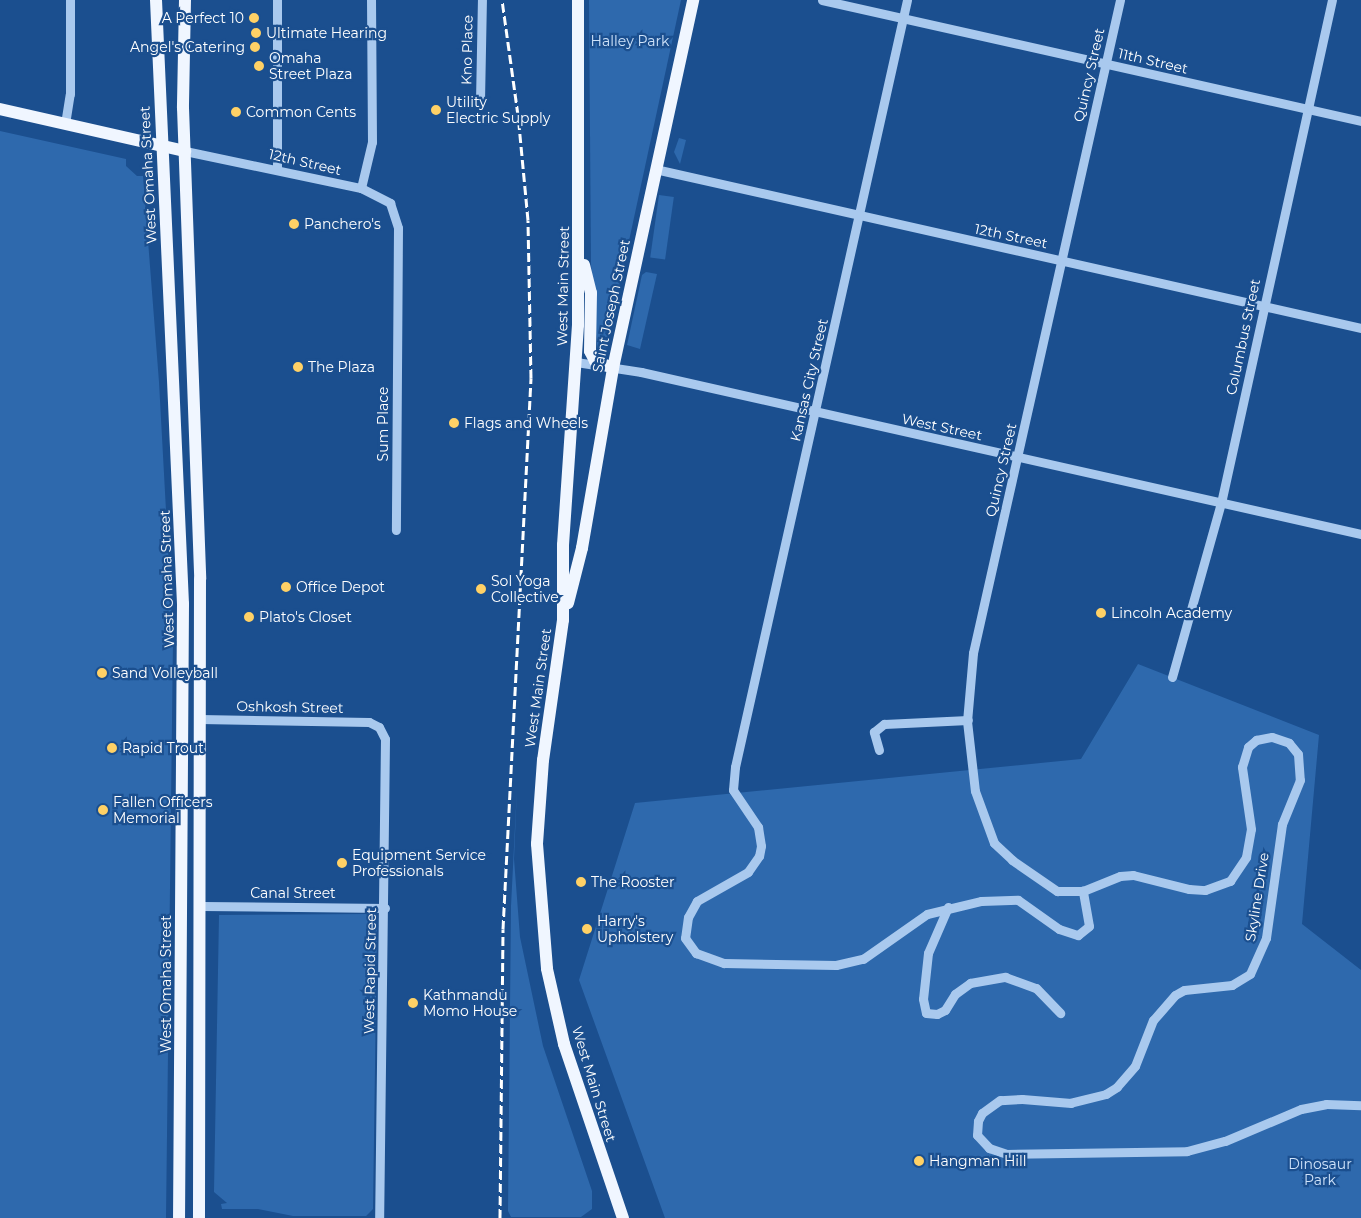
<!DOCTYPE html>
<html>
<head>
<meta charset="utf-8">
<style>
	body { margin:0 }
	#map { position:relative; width:1361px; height:1218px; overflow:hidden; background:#1b4f8f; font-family:Montserrat,sans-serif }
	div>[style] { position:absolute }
	.green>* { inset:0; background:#2e69ad; transform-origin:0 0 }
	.minor>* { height:9px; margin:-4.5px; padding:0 4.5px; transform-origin:4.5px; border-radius:4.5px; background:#a9c9ee }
	.major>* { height:12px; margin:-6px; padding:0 6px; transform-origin:6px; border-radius:6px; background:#f0f6ff }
	.rail>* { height:3px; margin-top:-1.5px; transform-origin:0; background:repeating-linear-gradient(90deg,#fff 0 9px,transparent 0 13px) }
	.dots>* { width:14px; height:14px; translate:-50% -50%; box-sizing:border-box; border:2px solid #1b4f8f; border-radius:50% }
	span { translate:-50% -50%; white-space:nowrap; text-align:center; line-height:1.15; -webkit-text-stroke:4.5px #1b4f8f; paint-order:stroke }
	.poi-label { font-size:14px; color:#fff }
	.right { translate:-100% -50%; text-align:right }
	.left { translate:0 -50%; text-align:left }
	.park-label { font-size:14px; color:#cfe3fa }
	.street-label { font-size:14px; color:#fff }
</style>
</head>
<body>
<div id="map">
	<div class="green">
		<i style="clip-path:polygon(589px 0,681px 0,605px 352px,598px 356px,591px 264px)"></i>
		<i style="clip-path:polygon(0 131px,126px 159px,126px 166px,137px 176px,143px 176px,159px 382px,173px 639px,166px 1218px,0 1218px)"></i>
		<i style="clip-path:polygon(679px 138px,686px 140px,680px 164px,674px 152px)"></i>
		<i style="left:659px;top:195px;width:15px;height:63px;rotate:8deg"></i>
		<i style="clip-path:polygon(646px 272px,657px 274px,640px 349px,627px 345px,642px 275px)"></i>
		<i style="clip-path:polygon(1138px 664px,1319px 735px,1302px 924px,1361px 970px,1361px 1218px,665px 1218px,579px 980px,635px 803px,1081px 759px)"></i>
		<i style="clip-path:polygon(517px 787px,514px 859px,520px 937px,543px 1046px,592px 1191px,592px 1209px,581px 1217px,511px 1217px,508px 1211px,511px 906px)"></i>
		<i style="clip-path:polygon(369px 914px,377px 925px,373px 1209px,366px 1216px,293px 1216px,258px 1209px,222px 1209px,221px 1204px,227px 1203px,214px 1192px,219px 915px)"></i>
	</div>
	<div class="minor">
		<i style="left:822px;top:0;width:552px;rotate:12.65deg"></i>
		<i style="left:907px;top:0;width:786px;rotate:102.64deg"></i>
		<i style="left:735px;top:767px;width:23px;rotate:95deg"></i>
		<i style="left:733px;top:790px;width:45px;rotate:56deg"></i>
		<i style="left:758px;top:827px;width:19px;rotate:81deg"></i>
		<i style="left:761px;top:846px;width:10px;rotate:101deg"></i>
		<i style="left:759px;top:856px;width:19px;rotate:125deg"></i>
		<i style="left:748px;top:872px;width:59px;rotate:150.4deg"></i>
		<i style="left:697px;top:901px;width:18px;rotate:119deg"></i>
		<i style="left:688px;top:917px;width:21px;rotate:98deg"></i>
		<i style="left:685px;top:938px;width:19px;rotate:54deg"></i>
		<i style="left:696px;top:953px;width:30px;rotate:20deg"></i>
		<i style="left:724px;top:963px;width:112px;rotate:1deg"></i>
		<i style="left:836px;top:965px;width:28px;rotate:-13deg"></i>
		<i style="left:863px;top:959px;width:78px;rotate:-35.1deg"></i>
		<i style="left:927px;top:914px;width:56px;rotate:-13.5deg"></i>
		<i style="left:981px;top:901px;width:37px;rotate:-2deg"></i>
		<i style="left:1018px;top:900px;width:50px;rotate:35.3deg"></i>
		<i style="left:1059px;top:929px;width:20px;rotate:18deg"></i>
		<i style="left:1078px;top:935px;width:14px;rotate:-39deg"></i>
		<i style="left:1089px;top:926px;width:36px;rotate:-100deg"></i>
		<i style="left:1120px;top:0;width:669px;rotate:102.69deg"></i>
		<i style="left:973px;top:653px;width:68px;rotate:95deg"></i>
		<i style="left:967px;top:721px;width:70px;rotate:83.5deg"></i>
		<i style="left:975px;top:791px;width:55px;rotate:69.9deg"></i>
		<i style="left:994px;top:843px;width:25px;rotate:43deg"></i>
		<i style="left:1012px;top:860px;width:55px;rotate:34.6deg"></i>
		<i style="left:1057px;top:891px;width:26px"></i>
		<i style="left:1083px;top:891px;width:40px;rotate:-22deg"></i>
		<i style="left:1120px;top:876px;width:13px;rotate:-4deg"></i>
		<i style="left:1133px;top:875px;width:58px;rotate:14deg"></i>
		<i style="left:1189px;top:889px;width:16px;rotate:4deg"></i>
		<i style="left:1205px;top:890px;width:27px;rotate:-20deg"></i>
		<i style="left:1230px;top:881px;width:29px;rotate:-56deg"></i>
		<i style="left:1246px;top:857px;width:28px;rotate:-80deg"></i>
		<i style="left:1251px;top:829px;width:63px;rotate:-98.3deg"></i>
		<i style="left:1242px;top:767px;width:21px;rotate:-73deg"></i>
		<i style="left:1248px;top:747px;width:11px;rotate:-41deg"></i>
		<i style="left:1256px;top:740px;width:16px;rotate:-11deg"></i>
		<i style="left:1272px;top:737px;width:18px;rotate:19deg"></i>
		<i style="left:1289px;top:743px;width:14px;rotate:51deg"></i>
		<i style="left:1298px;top:754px;width:26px;rotate:86deg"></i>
		<i style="left:1300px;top:780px;width:48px;rotate:112.2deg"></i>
		<i style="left:1282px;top:824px;width:115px;rotate:98deg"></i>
		<i style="left:1266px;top:938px;width:39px;rotate:114deg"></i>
		<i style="left:1250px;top:974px;width:21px;rotate:149deg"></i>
		<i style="left:1232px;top:985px;width:48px;rotate:174.1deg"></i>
		<i style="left:1184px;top:990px;width:10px;rotate:151deg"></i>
		<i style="left:1175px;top:995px;width:33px;rotate:131deg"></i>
		<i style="left:1153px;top:1020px;width:49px;rotate:111.4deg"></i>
		<i style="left:1135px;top:1066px;width:28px;rotate:131deg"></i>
		<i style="left:1117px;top:1087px;width:13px;rotate:148deg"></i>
		<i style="left:1106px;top:1094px;width:36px;rotate:166deg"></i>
		<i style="left:1071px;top:1103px;width:49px;rotate:-175.3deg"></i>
		<i style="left:1022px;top:1099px;width:22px;rotate:177deg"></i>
		<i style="left:1000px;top:1100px;width:22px;rotate:144deg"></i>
		<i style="left:982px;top:1113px;width:9px;rotate:117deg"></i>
		<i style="left:978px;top:1121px;width:14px;rotate:94deg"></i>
		<i style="left:977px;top:1135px;width:18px;rotate:47deg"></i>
		<i style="left:989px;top:1148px;width:18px;rotate:19deg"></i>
		<i style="left:1006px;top:1154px;width:181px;rotate:-0.9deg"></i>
		<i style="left:1187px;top:1151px;width:39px;rotate:-15deg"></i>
		<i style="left:1225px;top:1141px;width:82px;rotate:-22.8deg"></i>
		<i style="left:1301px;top:1109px;width:25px;rotate:-11deg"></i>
		<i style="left:1326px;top:1104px;width:35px;rotate:2deg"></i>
		<i style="left:480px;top:101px;width:101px;rotate:-88.9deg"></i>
		<i style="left:65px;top:124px;width:30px;rotate:-81deg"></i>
		<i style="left:70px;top:94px;width:94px;rotate:-90deg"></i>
		<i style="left:185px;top:151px;width:180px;rotate:11.9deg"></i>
		<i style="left:361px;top:188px;width:33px;rotate:27deg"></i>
		<i style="left:390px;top:203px;width:26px;rotate:72deg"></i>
		<i style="left:398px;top:228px;width:302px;rotate:90.4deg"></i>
		<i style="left:277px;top:169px;width:169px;rotate:-90deg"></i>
		<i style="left:655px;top:169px;width:724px;rotate:12.69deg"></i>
		<i style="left:361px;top:188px;width:47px;rotate:-76.6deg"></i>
		<i style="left:372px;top:142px;width:142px;rotate:-90.4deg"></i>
		<i style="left:576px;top:362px;width:66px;rotate:8.7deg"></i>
		<i style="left:641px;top:372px;width:738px;rotate:12.68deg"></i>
		<i style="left:1172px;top:677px;width:181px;rotate:-74.3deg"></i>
		<i style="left:1221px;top:503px;width:515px;rotate:-77.56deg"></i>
		<i style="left:200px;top:719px;width:169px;rotate:1deg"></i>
		<i style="left:369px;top:722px;width:11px;rotate:27deg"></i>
		<i style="left:379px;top:727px;width:13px;rotate:63deg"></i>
		<i style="left:385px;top:739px;width:479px;rotate:90.7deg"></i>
		<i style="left:879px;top:750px;width:19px;rotate:-106deg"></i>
		<i style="left:874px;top:732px;width:13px;rotate:-39deg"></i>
		<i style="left:884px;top:724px;width:84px;rotate:-2.7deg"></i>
		<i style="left:202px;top:906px;width:183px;rotate:0.6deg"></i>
		<i style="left:948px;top:907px;width:50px;rotate:113.5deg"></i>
		<i style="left:928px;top:953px;width:46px;rotate:96.2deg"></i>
		<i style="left:923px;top:999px;width:14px;rotate:78deg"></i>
		<i style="left:926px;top:1013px;width:11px;rotate:5deg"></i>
		<i style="left:937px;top:1014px;width:9px;rotate:-27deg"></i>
		<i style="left:945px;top:1010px;width:19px;rotate:-58deg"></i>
		<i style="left:955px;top:994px;width:19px;rotate:-36deg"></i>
		<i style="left:970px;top:983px;width:36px;rotate:-10deg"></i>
		<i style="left:1005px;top:977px;width:33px;rotate:20deg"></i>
		<i style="left:1036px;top:988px;width:35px;rotate:46deg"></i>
	</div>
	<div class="major">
		<i style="left:156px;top:0;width:605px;rotate:87.44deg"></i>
		<i style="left:183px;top:604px;width:614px;rotate:90.37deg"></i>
		<i style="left:185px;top:0;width:108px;rotate:91.1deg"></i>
		<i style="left:183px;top:108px;width:471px;rotate:87.9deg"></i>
		<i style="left:200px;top:579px;width:639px;rotate:90.09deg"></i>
		<i style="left:578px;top:0;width:325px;rotate:90deg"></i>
		<i style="left:578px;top:325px;width:221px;rotate:93.9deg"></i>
		<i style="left:563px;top:545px;width:75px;rotate:90deg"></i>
		<i style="left:563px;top:620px;width:141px;rotate:98.1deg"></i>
		<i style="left:543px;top:760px;width:84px;rotate:94.1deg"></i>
		<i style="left:537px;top:844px;width:125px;rotate:85.4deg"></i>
		<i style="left:547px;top:969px;width:77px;rotate:77.2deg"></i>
		<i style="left:564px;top:1044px;width:184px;rotate:71.3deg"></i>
		<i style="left:0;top:109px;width:190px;rotate:12.8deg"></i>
		<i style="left:584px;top:265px;width:29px;rotate:76deg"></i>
		<i style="left:591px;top:293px;width:58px;rotate:91deg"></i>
		<i style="left:590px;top:351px;width:11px;rotate:63deg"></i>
		<i style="left:595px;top:361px;width:19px;rotate:21deg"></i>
		<i style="left:568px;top:603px;width:57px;rotate:-75.7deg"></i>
		<i style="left:582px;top:548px;width:183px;rotate:-80.2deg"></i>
		<i style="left:613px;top:368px;width:377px;rotate:-77.7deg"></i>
	</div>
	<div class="rail">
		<i style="left:500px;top:1218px;width:289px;rotate:-89.4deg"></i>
		<i style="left:503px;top:929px;width:552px;rotate:-87.09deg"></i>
		<i style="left:531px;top:378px;width:158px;rotate:-91.1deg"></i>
		<i style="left:528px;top:220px;width:105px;rotate:-95.4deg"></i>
		<i style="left:518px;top:115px;width:116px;rotate:-97.9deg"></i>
	</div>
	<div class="dots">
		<i style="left:254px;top:18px;background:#ffd166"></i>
		<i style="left:256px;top:33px;background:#ffd166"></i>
		<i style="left:255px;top:47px;background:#ffd166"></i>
		<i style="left:259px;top:66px;background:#ffd166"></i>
		<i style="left:436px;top:110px;background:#ffd166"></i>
		<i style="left:236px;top:112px;background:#ffd166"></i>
		<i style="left:294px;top:224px;background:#ffd166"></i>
		<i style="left:298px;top:367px;background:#ffd166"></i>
		<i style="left:454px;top:423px;background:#ffd166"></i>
		<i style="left:286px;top:587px;background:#ffd166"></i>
		<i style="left:481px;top:589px;background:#ffd166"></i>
		<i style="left:1101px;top:613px;background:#ffd166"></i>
		<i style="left:249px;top:617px;background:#ffd166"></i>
		<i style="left:102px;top:673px;background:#ffd166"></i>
		<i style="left:112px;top:748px;background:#ffd166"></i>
		<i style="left:103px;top:810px;background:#ffd166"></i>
		<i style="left:342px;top:863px;background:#ffd166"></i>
		<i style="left:581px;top:882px;background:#ffd166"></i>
		<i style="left:587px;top:929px;background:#ffd166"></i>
		<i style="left:413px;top:1003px;background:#ffd166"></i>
		<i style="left:919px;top:1161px;background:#ffd166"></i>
	</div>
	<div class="poi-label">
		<span class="right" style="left:244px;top:18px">A Perfect 10</span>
		<span class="left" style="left:266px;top:33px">Ultimate Hearing</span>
		<span class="right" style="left:245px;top:47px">Angel's Catering</span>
		<span class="left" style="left:269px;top:66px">Omaha<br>Street Plaza</span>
		<span class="left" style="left:446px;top:110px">Utility<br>Electric Supply</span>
		<span class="left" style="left:246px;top:112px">Common Cents</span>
		<span class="left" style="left:304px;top:224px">Panchero's</span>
		<span class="left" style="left:308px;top:367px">The Plaza</span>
		<span class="left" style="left:464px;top:423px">Flags and Wheels</span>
		<span class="left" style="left:491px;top:589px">Sol Yoga<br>Collective</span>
		<span class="left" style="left:296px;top:587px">Office Depot</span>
		<span class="left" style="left:1111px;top:613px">Lincoln Academy</span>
		<span class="left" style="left:259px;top:617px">Plato's Closet</span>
		<span class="left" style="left:112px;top:673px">Sand Volleyball</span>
		<span class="left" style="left:122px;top:748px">Rapid Trout</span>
		<span class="left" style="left:113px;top:810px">Fallen Officers<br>Memorial</span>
		<span class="left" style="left:352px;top:863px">Equipment Service<br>Professionals</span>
		<span class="left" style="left:591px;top:882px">The Rooster</span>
		<span class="left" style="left:597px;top:929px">Harry's<br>Upholstery</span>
		<span class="left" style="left:423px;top:1003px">Kathmandu<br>Momo House</span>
		<span class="left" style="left:929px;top:1161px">Hangman Hill</span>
	</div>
	<div class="park-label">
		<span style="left:630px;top:41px">Halley Park</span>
		<span style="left:1320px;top:1172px">Dinosaur<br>Park</span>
	</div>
	<div class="street-label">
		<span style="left:467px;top:50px;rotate:-89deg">Kno Place</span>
		<span style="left:1153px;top:61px;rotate:13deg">11th Street</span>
		<span style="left:1089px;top:75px;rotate:-77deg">Quincy Street</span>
		<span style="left:305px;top:162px;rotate:13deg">12th Street</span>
		<span style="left:148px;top:175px;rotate:-93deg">West Omaha Street</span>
		<span style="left:1011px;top:236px;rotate:12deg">12th Street</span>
		<span style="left:563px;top:286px;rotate:-89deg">West Main Street</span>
		<span style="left:611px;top:306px;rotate:-78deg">Saint Joseph Street</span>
		<span style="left:1243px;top:337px;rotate:-78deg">Columbus Street</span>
		<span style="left:809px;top:380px;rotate:-77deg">Kansas City Street</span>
		<span style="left:383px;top:424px;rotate:-90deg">Sum Place</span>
		<span style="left:942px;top:427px;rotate:12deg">West Street</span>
		<span style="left:1001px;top:470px;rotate:-77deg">Quincy Street</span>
		<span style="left:167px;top:579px;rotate:-92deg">West Omaha Street</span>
		<span style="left:538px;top:688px;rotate:-82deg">West Main Street</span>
		<span style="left:290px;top:707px;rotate:1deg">Oshkosh Street</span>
		<span style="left:293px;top:893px">Canal Street</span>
		<span style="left:1257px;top:897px;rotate:-81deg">Skyline Drive</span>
		<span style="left:370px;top:971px;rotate:-89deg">West Rapid Street</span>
		<span style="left:166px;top:984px;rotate:-90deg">West Omaha Street</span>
		<span style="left:594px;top:1084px;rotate:73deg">West Main Street</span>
	</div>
</div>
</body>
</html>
